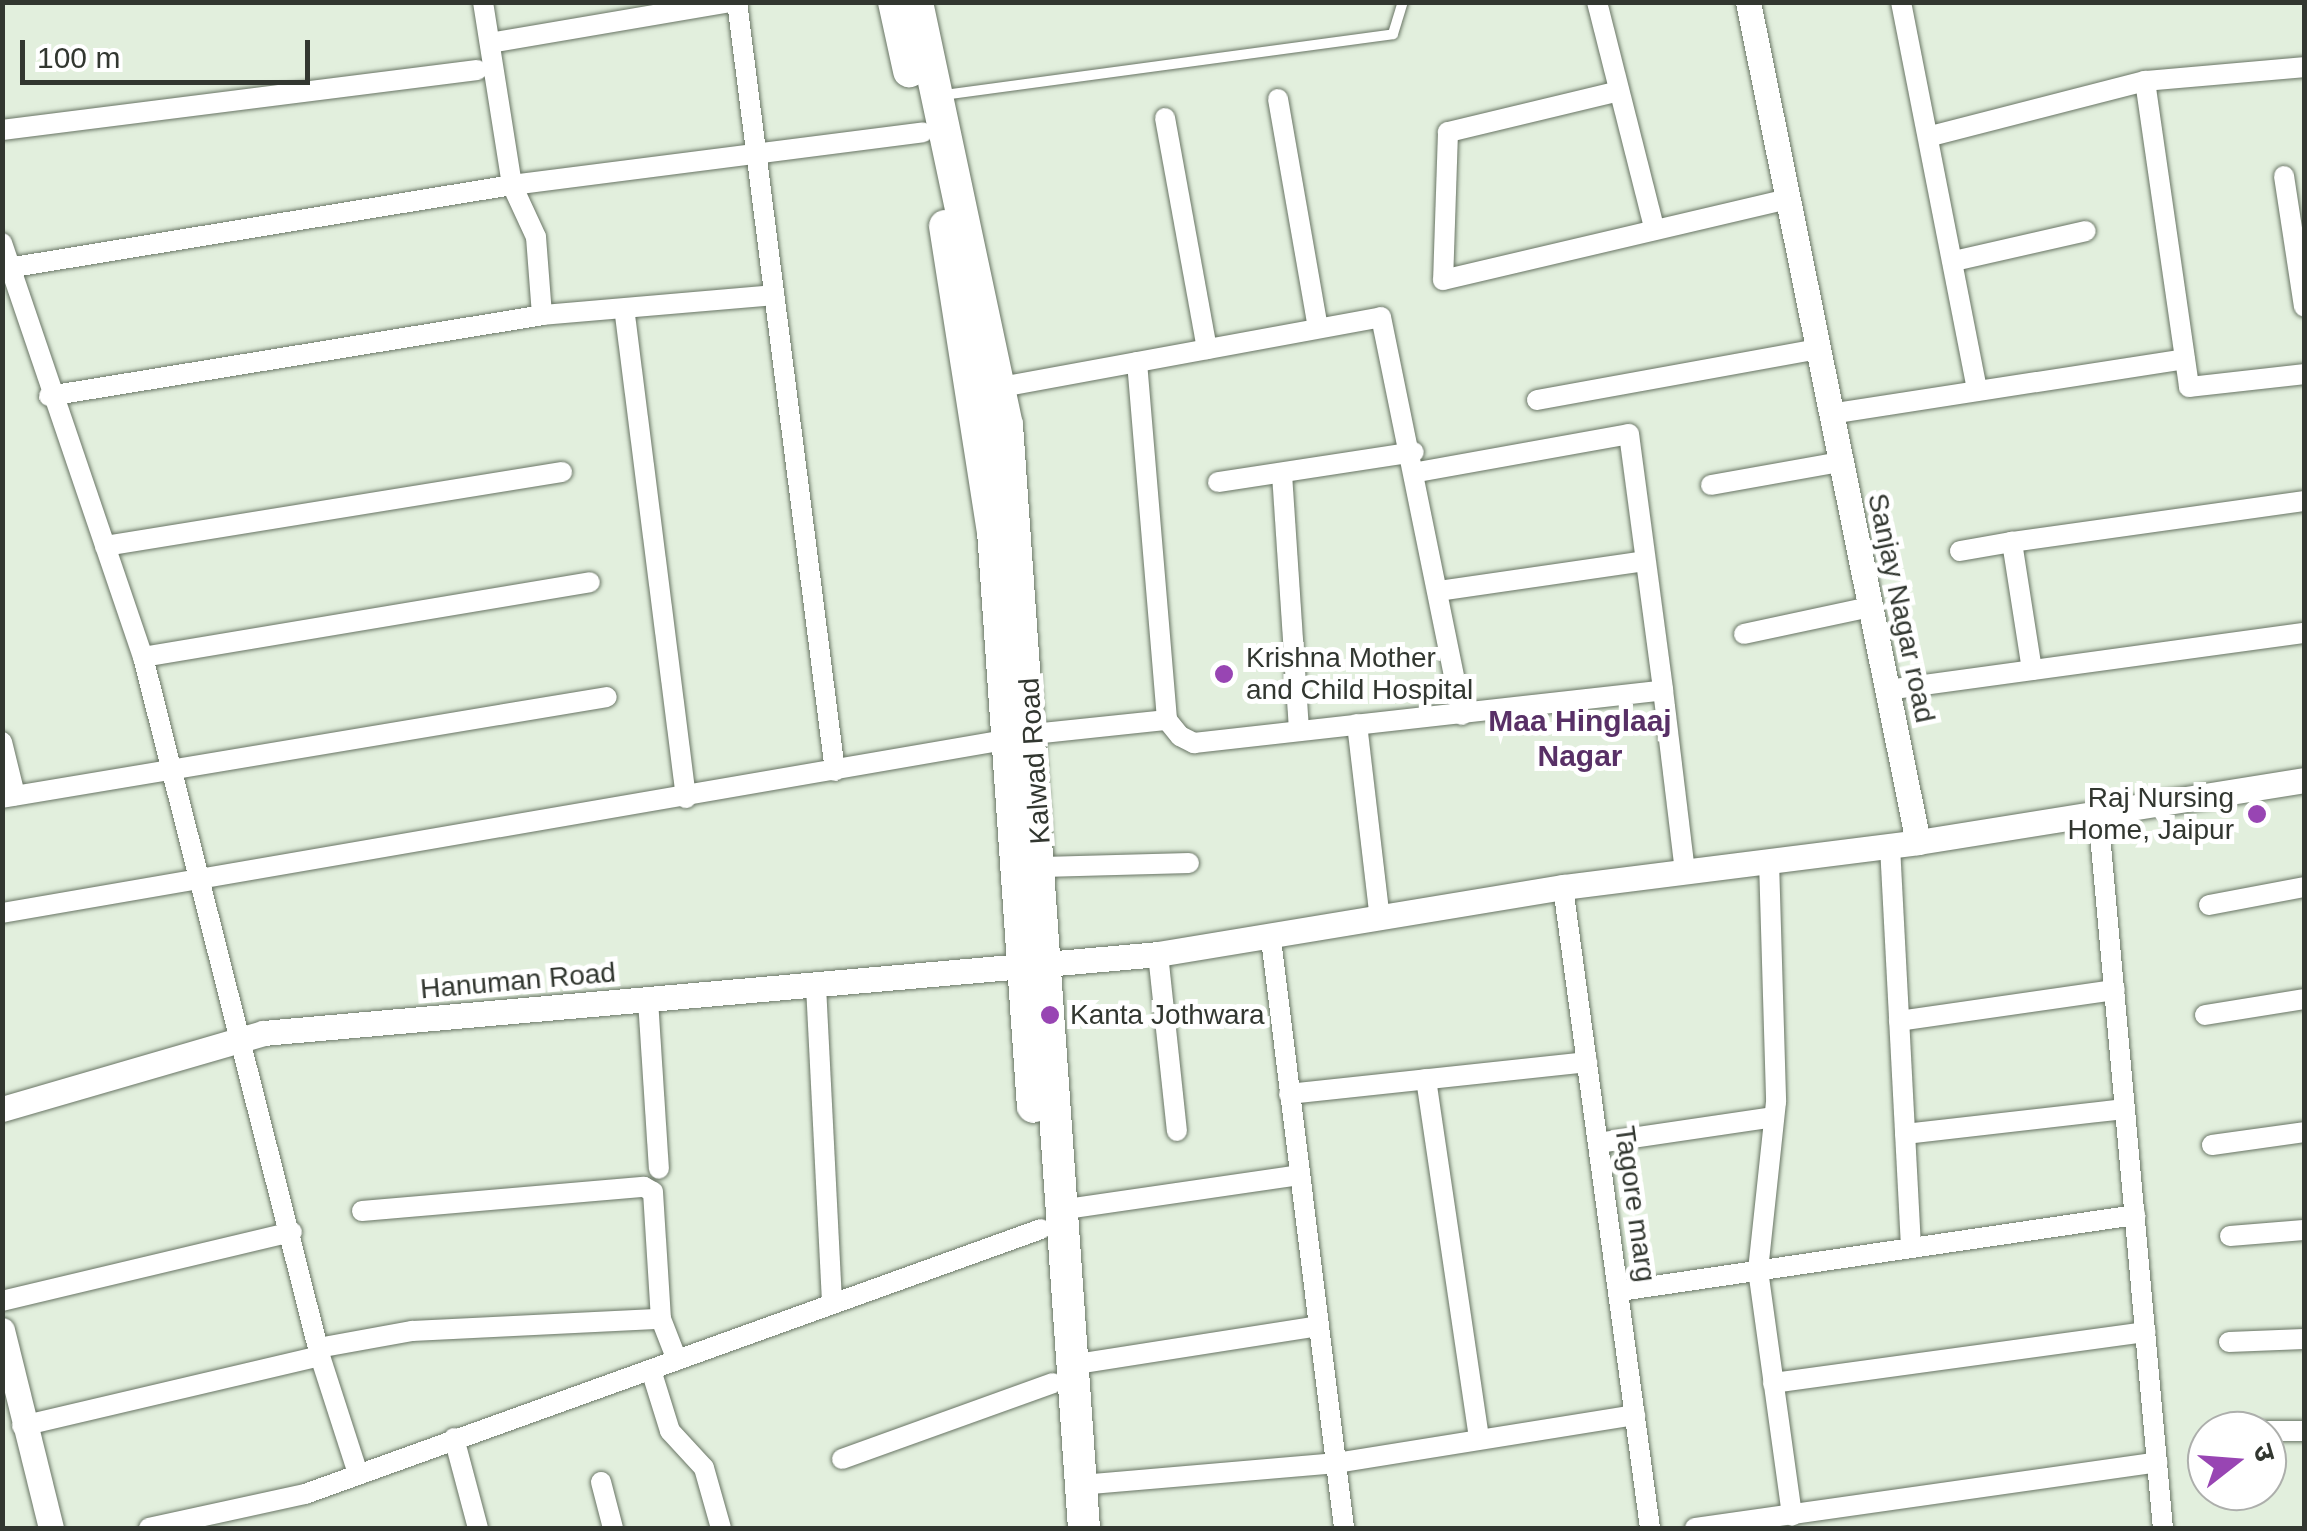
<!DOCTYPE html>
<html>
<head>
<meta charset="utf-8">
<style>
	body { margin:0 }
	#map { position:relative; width:2307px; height:1531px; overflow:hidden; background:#e2efdd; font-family:Helvetica,"Noto Sans Devanagari",sans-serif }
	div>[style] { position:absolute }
	.roads { filter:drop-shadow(0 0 2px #697565) drop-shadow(0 0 2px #697565) }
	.service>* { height:10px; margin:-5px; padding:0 5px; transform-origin:5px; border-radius:5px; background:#fff }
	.minor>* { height:20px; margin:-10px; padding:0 10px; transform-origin:10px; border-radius:10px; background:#fff }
	.tertiary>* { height:25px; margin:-12.5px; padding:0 12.5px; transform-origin:12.5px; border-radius:12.5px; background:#fff }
	.primary>* { height:32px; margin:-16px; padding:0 16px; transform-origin:16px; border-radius:16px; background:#fff }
	.dots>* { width:28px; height:28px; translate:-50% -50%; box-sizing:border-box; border:5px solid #fff; border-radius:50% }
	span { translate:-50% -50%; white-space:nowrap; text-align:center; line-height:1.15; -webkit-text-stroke:10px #fff; paint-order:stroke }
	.street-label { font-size:28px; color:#323730 }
	.poi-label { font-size:28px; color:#323730 }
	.left { translate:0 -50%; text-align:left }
	.right { translate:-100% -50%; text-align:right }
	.neighbourhood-label { font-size:30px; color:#583066; font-weight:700 }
	.frame { position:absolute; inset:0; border:5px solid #323730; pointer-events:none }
	.north { position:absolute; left:2187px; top:1411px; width:100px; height:100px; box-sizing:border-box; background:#fff; border:2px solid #adafac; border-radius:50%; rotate:73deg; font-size:28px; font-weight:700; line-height:40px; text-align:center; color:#323730 }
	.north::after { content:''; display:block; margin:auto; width:35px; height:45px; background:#9845b3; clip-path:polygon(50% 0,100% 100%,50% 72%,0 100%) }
	.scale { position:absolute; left:20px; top:40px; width:290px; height:45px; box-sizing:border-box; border:5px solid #323730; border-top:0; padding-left:12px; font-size:30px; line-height:35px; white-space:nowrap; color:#323730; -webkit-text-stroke:8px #fff; paint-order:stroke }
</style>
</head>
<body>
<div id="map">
	<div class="roads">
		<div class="service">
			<i style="left:944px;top:95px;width:453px;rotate:-7.7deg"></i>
			<i style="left:1393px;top:34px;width:34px;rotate:-73deg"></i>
		</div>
		<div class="minor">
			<i style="left:483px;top:2px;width:185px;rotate:81deg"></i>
			<i style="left:512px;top:185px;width:57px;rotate:65.2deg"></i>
			<i style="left:536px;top:237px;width:78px;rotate:85.6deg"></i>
			<i style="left:737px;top:2px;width:775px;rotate:82.74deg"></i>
			<i style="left:1597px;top:2px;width:232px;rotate:75.8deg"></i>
			<i style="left:1901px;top:2px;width:396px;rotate:78.9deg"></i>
			<i style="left:490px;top:43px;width:242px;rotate:-9.7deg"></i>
			<i style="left:2145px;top:81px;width:309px;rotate:81.8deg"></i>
			<i style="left:2189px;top:387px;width:116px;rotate:-6.4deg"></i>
			<i style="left:1619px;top:91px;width:176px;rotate:166.5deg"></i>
			<i style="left:1448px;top:132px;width:148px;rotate:91.9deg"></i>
			<i style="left:1443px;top:280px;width:353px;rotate:-13.2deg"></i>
			<i style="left:1278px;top:99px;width:232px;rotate:80.1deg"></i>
			<i style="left:1165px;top:118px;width:235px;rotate:79.7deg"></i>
			<i style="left:2px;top:130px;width:479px;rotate:-7.2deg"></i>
			<i style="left:1931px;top:136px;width:221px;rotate:-14.4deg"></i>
			<i style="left:2145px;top:81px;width:160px;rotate:-5deg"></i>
			<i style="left:2284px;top:176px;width:132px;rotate:81.3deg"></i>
			<i style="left:2px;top:243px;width:437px;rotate:71.2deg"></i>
			<i style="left:143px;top:657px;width:721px;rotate:75.79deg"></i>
			<i style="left:320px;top:1356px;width:306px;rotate:166.8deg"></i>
			<i style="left:1954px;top:261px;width:135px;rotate:-12.8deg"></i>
			<i style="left:8px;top:268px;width:511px;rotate:-9.35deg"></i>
			<i style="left:512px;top:185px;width:414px;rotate:-7.3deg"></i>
			<i style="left:625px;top:315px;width:487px;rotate:82.8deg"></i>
			<i style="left:1137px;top:362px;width:359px;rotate:85.2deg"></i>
			<i style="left:1167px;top:720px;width:21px;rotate:51deg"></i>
			<i style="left:1180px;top:736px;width:16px;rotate:27deg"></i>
			<i style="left:1194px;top:743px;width:472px;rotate:-6.4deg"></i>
			<i style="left:1663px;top:690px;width:183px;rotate:83.1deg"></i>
			<i style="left:1001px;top:387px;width:386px;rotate:-10.4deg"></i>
			<i style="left:1381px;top:317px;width:406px;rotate:78.5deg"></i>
			<i style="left:49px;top:396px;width:500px;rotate:-9.3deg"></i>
			<i style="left:542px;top:315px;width:233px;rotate:-4.9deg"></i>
			<i style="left:1537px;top:400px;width:285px;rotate:-10.3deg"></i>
			<i style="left:1830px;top:414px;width:359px;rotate:-8.8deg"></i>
			<i style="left:1418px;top:472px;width:214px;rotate:-10.2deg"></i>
			<i style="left:1629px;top:434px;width:258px;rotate:82.4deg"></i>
			<i style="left:1282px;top:474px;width:257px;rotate:86.2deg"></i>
			<i style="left:1218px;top:482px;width:198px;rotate:-8.7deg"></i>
			<i style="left:1711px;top:485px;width:131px;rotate:-10.1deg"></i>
			<i style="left:105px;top:546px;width:463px;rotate:-9.2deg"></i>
			<i style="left:1960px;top:551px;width:53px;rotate:-9.8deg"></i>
			<i style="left:1439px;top:591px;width:208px;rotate:-8.3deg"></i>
			<i style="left:1744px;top:634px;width:129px;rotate:-12.1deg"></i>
			<i style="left:143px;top:657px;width:453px;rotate:-9.5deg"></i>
			<i style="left:2032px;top:670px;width:130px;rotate:-98.9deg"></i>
			<i style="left:2012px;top:542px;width:295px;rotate:-8deg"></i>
			<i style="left:1887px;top:690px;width:421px;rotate:-7.8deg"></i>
			<i style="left:1357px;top:724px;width:196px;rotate:83.3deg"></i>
			<i style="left:1033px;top:734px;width:135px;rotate:-6deg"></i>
			<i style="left:2px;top:742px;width:55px;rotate:76.2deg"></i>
			<i style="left:2px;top:798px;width:613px;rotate:-9.48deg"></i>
			<i style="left:2098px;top:813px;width:718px;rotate:84.81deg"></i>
			<i style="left:1890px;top:846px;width:400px;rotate:87deg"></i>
			<i style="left:1769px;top:861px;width:241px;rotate:88.3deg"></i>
			<i style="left:1776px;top:1102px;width:169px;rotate:96.1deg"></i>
			<i style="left:1758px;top:1270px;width:248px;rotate:82.1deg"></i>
			<i style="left:1043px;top:867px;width:146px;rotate:-1.6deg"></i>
			<i style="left:1563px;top:887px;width:647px;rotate:82.27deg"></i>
			<i style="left:2209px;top:905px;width:97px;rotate:-10.7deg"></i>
			<i style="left:2px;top:913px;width:1023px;rotate:-9.79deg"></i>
			<i style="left:1271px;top:939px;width:594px;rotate:82.93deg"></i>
			<i style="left:1158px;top:954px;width:178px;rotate:83.9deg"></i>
			<i style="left:816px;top:986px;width:315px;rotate:87.1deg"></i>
			<i style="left:648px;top:1000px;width:169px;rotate:86.3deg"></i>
			<i style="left:2205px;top:1015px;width:100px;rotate:-9.2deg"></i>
			<i style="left:1899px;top:1021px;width:218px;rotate:-8.2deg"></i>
			<i style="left:1426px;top:1079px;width:362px;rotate:81.6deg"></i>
			<i style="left:1289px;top:1094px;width:300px;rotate:-6.1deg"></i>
			<i style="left:1905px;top:1134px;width:221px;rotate:-6.5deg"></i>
			<i style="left:1598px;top:1143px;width:178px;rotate:-8.4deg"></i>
			<i style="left:2212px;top:1145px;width:93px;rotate:-8deg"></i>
			<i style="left:1060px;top:1210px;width:242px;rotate:-8.3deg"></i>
			<i style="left:362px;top:1211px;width:283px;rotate:-4.9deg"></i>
			<i style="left:644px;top:1187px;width:10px;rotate:29deg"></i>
			<i style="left:653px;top:1192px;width:127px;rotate:86.4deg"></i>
			<i style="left:2230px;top:1236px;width:74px;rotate:-4.6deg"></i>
			<i style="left:1620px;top:1291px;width:521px;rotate:-8.39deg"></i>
			<i style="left:2px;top:1301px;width:298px;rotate:-13.4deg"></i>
			<i style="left:2229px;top:1342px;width:75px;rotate:-2.3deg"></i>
			<i style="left:318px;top:1348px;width:96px;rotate:-10.3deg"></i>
			<i style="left:412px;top:1331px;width:249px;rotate:-2.8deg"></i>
			<i style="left:661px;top:1319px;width:44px;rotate:68.7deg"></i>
			<i style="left:320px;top:1356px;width:124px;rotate:72.1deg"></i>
			<i style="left:1070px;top:1365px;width:251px;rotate:-8.9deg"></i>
			<i style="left:651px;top:1370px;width:64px;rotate:72.7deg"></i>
			<i style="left:670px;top:1431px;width:50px;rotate:47.4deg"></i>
			<i style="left:704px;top:1468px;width:62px;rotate:74.2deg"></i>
			<i style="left:1773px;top:1383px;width:376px;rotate:-7.8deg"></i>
			<i style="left:2239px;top:1431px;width:65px"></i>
			<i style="left:454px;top:1438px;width:93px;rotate:75.1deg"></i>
			<i style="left:842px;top:1459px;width:224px;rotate:-19.8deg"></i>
			<i style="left:601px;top:1482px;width:48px;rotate:75.4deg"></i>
			<i style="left:1080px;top:1485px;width:257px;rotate:-4.9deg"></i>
			<i style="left:1336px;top:1463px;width:303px;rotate:-9.1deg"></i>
			<i style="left:149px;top:1528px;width:160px;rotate:-12.3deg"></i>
			<i style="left:305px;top:1494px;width:782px;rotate:-19.8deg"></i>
			<i style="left:1695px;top:1528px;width:467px;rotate:-8.1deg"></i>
		</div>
		<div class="tertiary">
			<i style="left:1748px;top:2px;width:857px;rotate:78.56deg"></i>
			<i style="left:1918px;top:842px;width:391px;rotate:-9.1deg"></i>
			<i style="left:2px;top:1109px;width:272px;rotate:-16.2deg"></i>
			<i style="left:263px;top:1033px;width:898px;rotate:-5.04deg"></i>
			<i style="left:1158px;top:954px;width:411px;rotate:-9.4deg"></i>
			<i style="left:1563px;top:887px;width:358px;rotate:-7.2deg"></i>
			<i style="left:2px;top:1330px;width:204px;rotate:76.1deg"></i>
		</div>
		<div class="primary">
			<i style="left:894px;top:2px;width:71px;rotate:77.7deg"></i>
			<i style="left:917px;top:2px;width:432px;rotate:78deg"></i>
			<i style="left:1007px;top:425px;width:1106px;rotate:86.01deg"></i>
			<i style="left:945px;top:226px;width:309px;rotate:81.1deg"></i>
			<i style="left:993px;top:531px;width:577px;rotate:86.03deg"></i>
		</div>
	</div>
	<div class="dots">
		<i style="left:1224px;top:674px;background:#9845b3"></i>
		<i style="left:2257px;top:814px;background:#9845b3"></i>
		<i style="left:1050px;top:1015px;background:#9845b3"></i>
	</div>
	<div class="street-label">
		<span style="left:1901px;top:608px;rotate:78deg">Sanjay Nagar road</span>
		<span style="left:1035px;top:761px;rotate:-94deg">Kalwad Road</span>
		<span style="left:518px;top:981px;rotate:-5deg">Hanuman Road</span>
		<span style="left:1635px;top:1204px;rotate:82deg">Tagore marg</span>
	</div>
	<div class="poi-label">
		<span class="left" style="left:1246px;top:674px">Krishna Mother<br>and Child Hospital</span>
		<span class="right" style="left:2234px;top:814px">Raj Nursing<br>Home, Jaipur</span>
		<span class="left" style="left:1070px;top:1015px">Kanta Jothwara</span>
	</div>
	<div class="neighbourhood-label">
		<span style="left:1580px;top:738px">Maa Hinglaaj<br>Nagar</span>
	</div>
	<div class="frame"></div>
	<div class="north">उ</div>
	<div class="scale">100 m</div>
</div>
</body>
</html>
